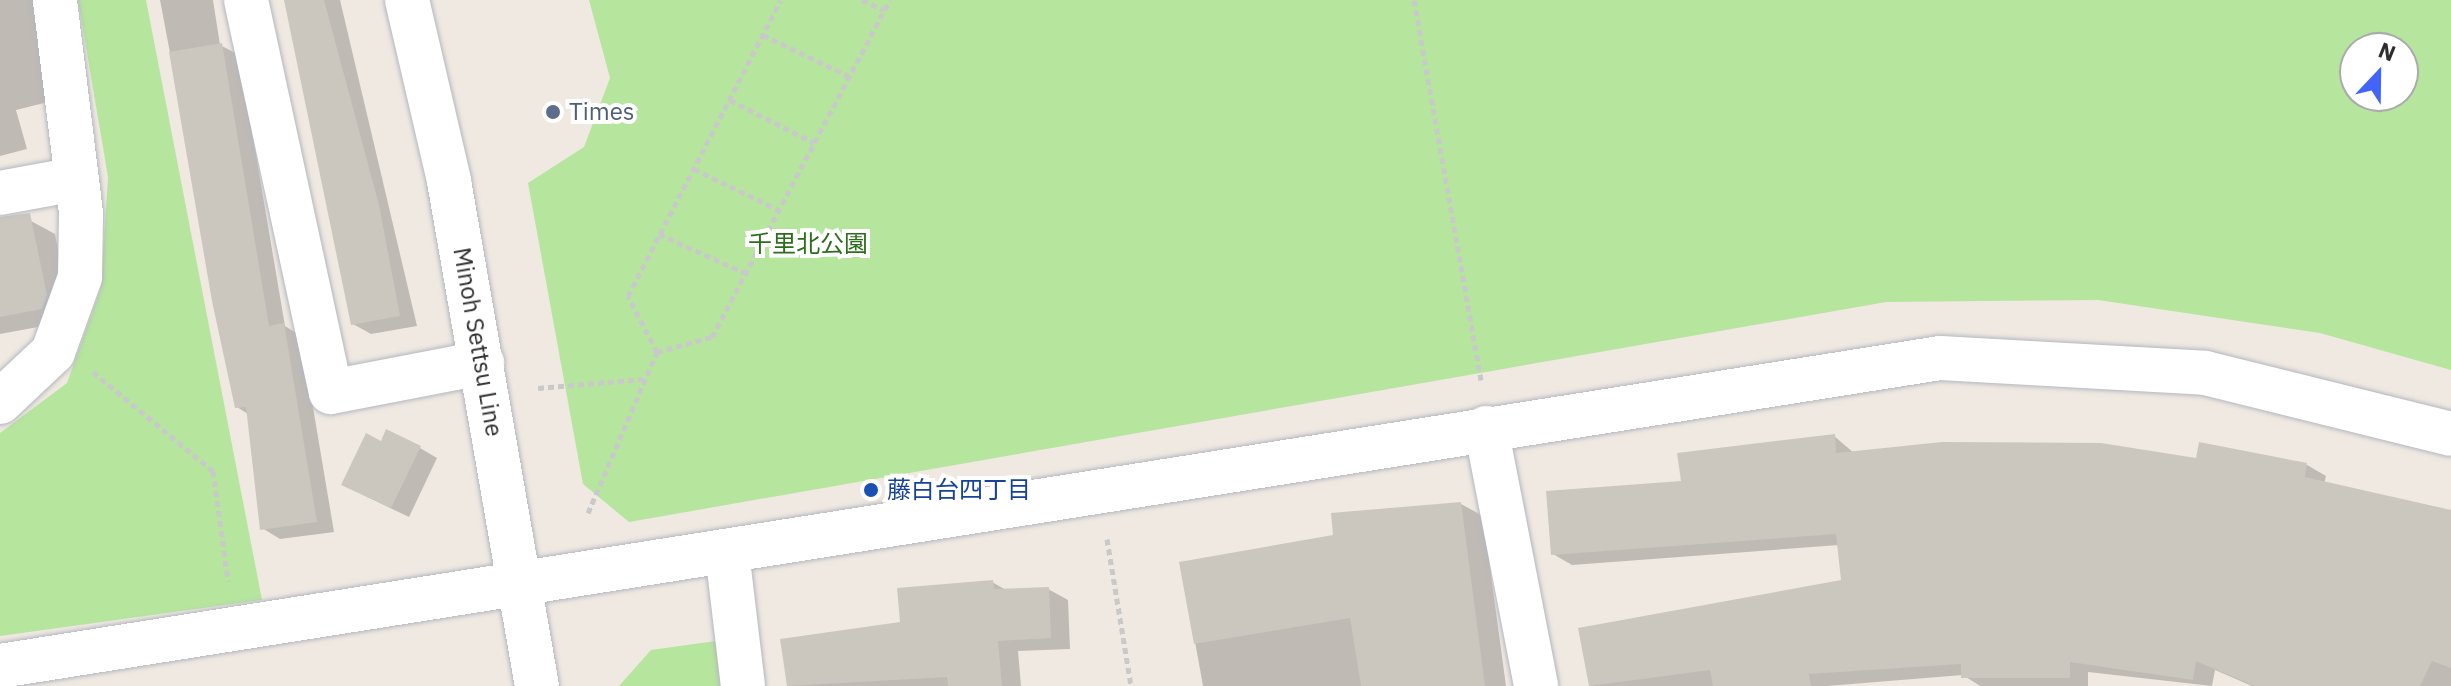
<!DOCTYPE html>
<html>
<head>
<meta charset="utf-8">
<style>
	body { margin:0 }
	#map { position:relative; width:2451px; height:686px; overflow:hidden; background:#efe9e1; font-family:"IBM Plex Sans","Noto Sans JP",sans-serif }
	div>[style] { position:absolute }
	.green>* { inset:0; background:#b6e59e }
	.shadow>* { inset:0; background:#0003 }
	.building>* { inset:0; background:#cbc7bf }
	.path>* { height:5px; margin-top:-2.5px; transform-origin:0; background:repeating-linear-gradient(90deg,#c9c9c9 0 6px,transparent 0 10px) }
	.roads { filter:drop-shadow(0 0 2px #b4b7c1) drop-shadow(0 0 2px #b4b7c1) }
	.minor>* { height:44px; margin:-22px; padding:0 22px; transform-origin:22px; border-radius:22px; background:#fff }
	.tertiary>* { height:44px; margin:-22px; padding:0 22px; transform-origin:22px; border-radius:22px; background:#fff }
	.secondary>* { height:44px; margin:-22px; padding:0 22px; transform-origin:22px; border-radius:22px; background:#fff }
	.dots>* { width:22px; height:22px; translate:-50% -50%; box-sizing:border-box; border:4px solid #fff; border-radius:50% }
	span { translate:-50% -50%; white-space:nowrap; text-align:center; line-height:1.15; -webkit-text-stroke:8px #fff; paint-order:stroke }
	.service-label { font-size:24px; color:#4e5e75 }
	.left { translate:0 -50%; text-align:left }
	.park-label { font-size:24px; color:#2c6e1b }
	.street-label { font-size:24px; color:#2e2e2e }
	.transit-label { font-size:24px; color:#164399 }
	.north { position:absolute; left:2339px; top:32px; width:80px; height:80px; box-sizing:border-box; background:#fff; border:2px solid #ababab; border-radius:50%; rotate:22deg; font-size:22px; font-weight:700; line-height:32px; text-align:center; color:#2e2e2e }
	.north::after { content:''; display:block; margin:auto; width:28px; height:36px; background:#4264fb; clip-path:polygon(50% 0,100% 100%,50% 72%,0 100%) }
</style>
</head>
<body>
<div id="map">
	<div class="green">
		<i style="clip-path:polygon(78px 0,146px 0,262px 600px,0 636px,0 433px,67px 383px,101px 288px,108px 177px)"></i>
		<i style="clip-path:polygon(evenodd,589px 0,2451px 0,2451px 370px,2320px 333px,2098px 300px,1886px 302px,629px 522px,583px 484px,528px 183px,584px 147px,610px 78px,589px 0,2355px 48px,2403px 48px,2403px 96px,2355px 96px,2355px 48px)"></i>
		<i style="clip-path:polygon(716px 641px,720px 686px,619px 686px,651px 650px)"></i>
	</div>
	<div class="shadow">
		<i style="clip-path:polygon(0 0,35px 0,56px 100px,16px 110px,27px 149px,0 156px)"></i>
		<i style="clip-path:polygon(160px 0,213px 0,220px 45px,239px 55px,285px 326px,301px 336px,334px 532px,280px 539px,262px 528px,248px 414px,237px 407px)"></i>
		<i style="clip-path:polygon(286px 0,340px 0,417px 326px,371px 334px,353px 324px)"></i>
		<i style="clip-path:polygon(31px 221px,55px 234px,70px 309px,65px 322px,0 334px,0 227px)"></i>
		<i style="clip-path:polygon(1834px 436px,1854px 453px,2198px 461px,2201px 444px,2307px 465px,2326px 476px,2324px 484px,2451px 516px,2451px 686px,2252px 686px,2215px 670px,2212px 686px,2088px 672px,2088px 686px,1980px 686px,1963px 675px,1827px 686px,1591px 686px,1580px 630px,1844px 582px,1839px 545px,1572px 565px,1553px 554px,1683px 483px)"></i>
		<i style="clip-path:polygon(381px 444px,420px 448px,437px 458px,409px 517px,361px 494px)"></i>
		<i style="clip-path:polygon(1461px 504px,1483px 516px,1506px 686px,1203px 686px,1181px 564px,1335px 537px)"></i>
		<i style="clip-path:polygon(992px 582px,1006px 590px,1048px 589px,1068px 600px,1070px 649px,1018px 651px,1021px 686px,789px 686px,783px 640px,902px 624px)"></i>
	</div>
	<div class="building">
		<i style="clip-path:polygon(284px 0,324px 0,379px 205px,400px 316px,351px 325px)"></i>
		<i style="clip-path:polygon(222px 43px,269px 326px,284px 323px,317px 522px,260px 530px,246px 407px,235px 408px,212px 301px,169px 52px)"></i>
		<i style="clip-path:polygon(30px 213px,47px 295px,42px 309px,0 317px,0 217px)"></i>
		<i style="clip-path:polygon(386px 429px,421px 446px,391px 508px,341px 485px,366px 433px,381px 441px)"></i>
		<i style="clip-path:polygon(1835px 434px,1836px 453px,1942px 442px,2101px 443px,2196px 458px,2199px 442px,2307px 463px,2305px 477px,2451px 510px,2451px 668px,2432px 661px,2420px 686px,2255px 686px,2196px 661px,2193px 680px,2070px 662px,2070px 678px,1961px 678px,1961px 664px,1809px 674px,1811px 686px,1713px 686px,1710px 670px,1589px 686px,1578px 628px,1841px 580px,1836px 534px,1551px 555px,1546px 491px,1681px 481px,1677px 453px)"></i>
		<i style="clip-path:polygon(1461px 502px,1485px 686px,1361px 686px,1350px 618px,1194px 644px,1179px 562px,1333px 535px,1331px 513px)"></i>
		<i style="clip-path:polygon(993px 580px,994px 589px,1049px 587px,1051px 638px,998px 641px,1002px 686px,948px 686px,947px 677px,787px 686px,780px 639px,900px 622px,897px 588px)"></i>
	</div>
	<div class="path">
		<i style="left:862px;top:0;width:24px;rotate:24deg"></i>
		<i style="left:1414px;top:0;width:386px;rotate:80deg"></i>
		<i style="left:763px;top:35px;width:95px;rotate:25.5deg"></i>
		<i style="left:730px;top:100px;width:94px;rotate:27.1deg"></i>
		<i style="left:694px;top:169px;width:94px;rotate:25.8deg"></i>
		<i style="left:659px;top:234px;width:94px;rotate:24.4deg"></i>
		<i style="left:657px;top:352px;width:63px;rotate:-117.4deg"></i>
		<i style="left:628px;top:296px;width:333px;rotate:-62.7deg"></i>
		<i style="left:93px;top:372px;width:156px;rotate:39.5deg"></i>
		<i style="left:213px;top:471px;width:111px;rotate:82.2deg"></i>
		<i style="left:538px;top:388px;width:106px;rotate:-4.9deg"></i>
		<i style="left:588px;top:513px;width:175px;rotate:-66.8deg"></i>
		<i style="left:657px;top:352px;width:57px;rotate:-15.3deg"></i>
		<i style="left:712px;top:337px;width:381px;rotate:-62.2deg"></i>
		<i style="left:1107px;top:539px;width:149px;rotate:80.7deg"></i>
	</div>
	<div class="roads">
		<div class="minor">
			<i style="left:246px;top:0;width:401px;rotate:77.8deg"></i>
			<i style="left:331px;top:392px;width:154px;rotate:-10.9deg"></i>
			<i style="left:0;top:193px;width:77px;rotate:-10.4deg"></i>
			<i style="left:0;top:402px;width:73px;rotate:-43.3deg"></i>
			<i style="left:53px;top:352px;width:80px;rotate:-70.2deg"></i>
			<i style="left:80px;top:277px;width:64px;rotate:-89.1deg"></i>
			<i style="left:81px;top:213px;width:215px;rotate:-97deg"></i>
			<i style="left:1486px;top:428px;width:263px;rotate:79deg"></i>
			<i style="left:727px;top:552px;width:135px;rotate:83.2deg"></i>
		</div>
		<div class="tertiary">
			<i style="left:0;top:666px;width:1964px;rotate:-9.02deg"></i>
			<i style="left:1940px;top:358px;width:265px;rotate:3.2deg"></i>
			<i style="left:2205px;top:373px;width:253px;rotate:13.9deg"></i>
		</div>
		<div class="secondary">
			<i style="left:407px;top:0;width:186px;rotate:76.9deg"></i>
			<i style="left:449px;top:181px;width:513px;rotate:80.12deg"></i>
		</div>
	</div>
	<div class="dots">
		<i style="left:553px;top:112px;background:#5c6f8a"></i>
		<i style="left:871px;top:490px;background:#1a4fb4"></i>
	</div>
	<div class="service-label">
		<span class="left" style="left:569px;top:112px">Times</span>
	</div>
	<div class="park-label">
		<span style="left:808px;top:244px">千里北公園</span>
	</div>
	<div class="street-label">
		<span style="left:478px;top:342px;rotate:80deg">Minoh Settsu Line</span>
	</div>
	<div class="transit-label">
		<span class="left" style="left:887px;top:490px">藤白台四丁目</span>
	</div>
	<div class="north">N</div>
</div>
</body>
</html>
